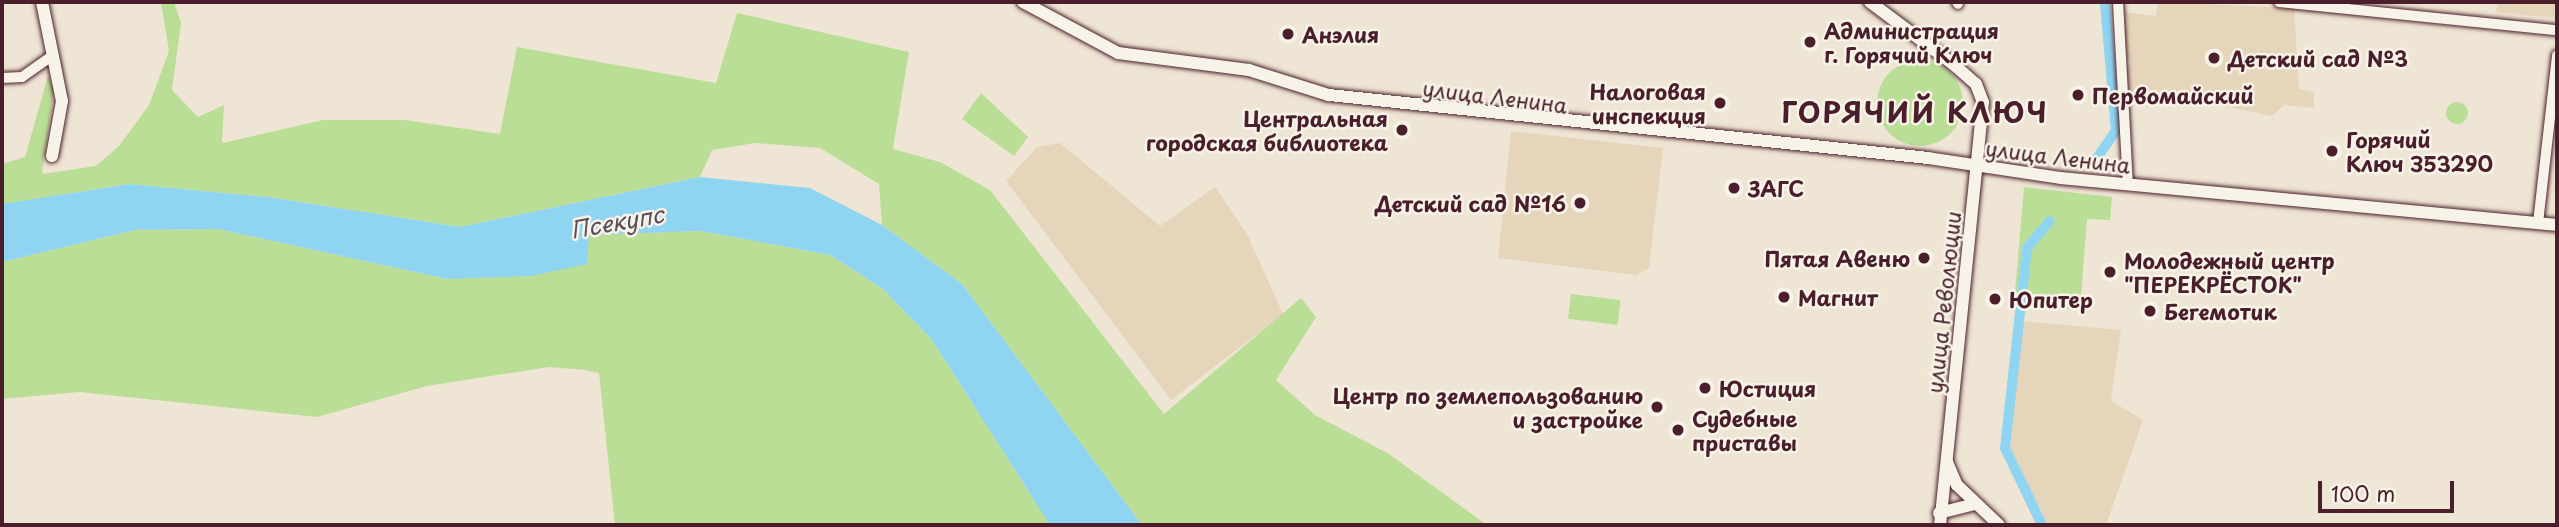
<!DOCTYPE html>
<html>
<head>
<meta charset="utf-8">
<style>
	body { margin:0 }
	#map { position:relative; width:2559px; height:527px; overflow:hidden; background:#efe5d4; font-family:"Playpen Sans",sans-serif }
	div>[style] { position:absolute }
	.built>* { inset:0; background:#e5d5bb }
	.green>* { inset:0; background:#bbde97; transform-origin:0 0 }
	.round { border-radius:50% }
	.water>* { inset:0; background:#8fd4f0 }
	.canal>* { height:10px; margin:-5px; padding:0 5px; transform-origin:5px; border-radius:5px; background:#8fd4f0 }
	.roads { filter:drop-shadow(0 0 2px #4a1f2b) drop-shadow(0 0 2px #4a1f2b) }
	.minor>* { height:10px; margin:-5px; padding:0 5px; transform-origin:5px; border-radius:5px; background:#f7f3e8 }
	.tertiary>* { height:12px; margin:-6px; padding:0 6px; transform-origin:6px; border-radius:6px; background:#f7f3e8 }
	.dots>* { width:19px; height:19px; translate:-50% -50%; box-sizing:border-box; border:4px solid #f7f3e8; border-radius:50% }
	span { translate:-50% -50%; white-space:nowrap; text-align:center; line-height:1.15; -webkit-text-stroke:5px #f7f3e8; paint-order:stroke }
	.poi-label { font-size:21px; color:#4a1f2b; font-weight:700 }
	.left { translate:0 -50%; text-align:left }
	.right { translate:-100% -50%; text-align:right }
	.street-label { font-size:21px; color:#4a1f2b }
	.water-label { font-size:23px; color:#5b4c5c; font-style:italic }
	.district-label { font-size:28px; color:#4a1f2b; font-weight:700; letter-spacing:2px }
	.frame { position:absolute; inset:0; border:4px solid #4a1f2b; pointer-events:none }
	.scale { position:absolute; left:2318px; top:481px; width:136px; height:32px; box-sizing:border-box; border:4px solid #4a1f2b; border-top:0; padding-left:9px; font-size:21px; line-height:24px; white-space:nowrap; color:#4a1f2b; -webkit-text-stroke:5px #f7f3e8; paint-order:stroke }
</style>
</head>
<body>
<div id="map">
	<div class="built">
		<i style="clip-path:polygon(2158px 2px,2294px 8px,2299px 89px,2314px 92px,2314px 108px,2284px 105px,2272px 116px,2167px 94px,2126px 92px,2123px 68px,2131px 63px,2123px 50px,2124px 12px,2156px 16px)"></i>
		<i style="clip-path:polygon(2498px 2px,2557px 2px,2557px 18px,2496px 12px)"></i>
		<i style="clip-path:polygon(1511px 131px,1663px 148px,1649px 268px,1636px 275px,1498px 258px)"></i>
		<i style="clip-path:polygon(1060px 143px,1160px 226px,1215px 187px,1247px 234px,1283px 314px,1171px 400px,1006px 181px,1037px 147px)"></i>
		<i style="clip-path:polygon(2022px 321px,2121px 330px,2111px 401px,2143px 420px,2106px 525px,2048px 525px,2010px 450px)"></i>
	</div>
	<div class="green">
		<i style="clip-path:polygon(161px 2px,174px 2px,181px 23px,172px 90px,198px 117px,224px 105px,222px 143px,323px 120px,405px 120px,500px 134px,517px 47px,716px 83px,737px 13px,909px 52px,893px 149px,940px 162px,990px 190px,1164px 414px,1301px 298px,1316px 317px,1276px 380px,1315px 415px,1389px 454px,1487px 525px,1142px 525px,962px 284px,882px 225px,879px 184px,820px 148px,755px 143px,712px 150px,700px 177px,460px 227px,268px 197px,129px 184px,2px 204px,2px 164px,25px 157px,48px 76px,54px 88px,42px 174px,96px 166px,119px 146px,149px 105px,169px 51px)"></i>
		<i class="round" style="left:1877px;top:60px;width:86px;height:86px"></i>
		<i style="clip-path:polygon(981px 93px,1028px 137px,1014px 156px,962px 119px)"></i>
		<i class="round" style="left:2446px;top:102px;width:22px;height:22px"></i>
		<i style="clip-path:polygon(2024px 187px,2112px 197px,2110px 220px,2087px 219px,2080px 310px,2014px 304px)"></i>
		<i style="clip-path:polygon(218px 229px,447px 279px,588px 235px,700px 231px,830px 255px,883px 289px,932px 340px,1050px 525px,615px 525px,599px 373px,585px 370px,549px 367px,427px 386px,317px 417px,79px 392px,2px 399px,2px 262px,135px 230px)"></i>
		<i style="left:1571px;top:294px;width:50px;height:25px;rotate:7deg"></i>
	</div>
	<div class="water">
		<i style="clip-path:polygon(700px 177px,810px 188px,882px 225px,962px 284px,1142px 525px,1050px 525px,932px 340px,883px 289px,830px 255px,700px 231px,589px 235px,587px 264px,531px 276px,447px 279px,218px 229px,135px 230px,2px 262px,2px 204px,129px 184px,268px 197px,460px 227px)"></i>
	</div>
	<div class="canal">
		<i style="left:2094px;top:162px;width:38px;rotate:-55deg"></i>
		<i style="left:2116px;top:131px;width:129px;rotate:-94.9deg"></i>
		<i style="left:2042px;top:525px;width:85px;rotate:-115.7deg"></i>
		<i style="left:2005px;top:448px;width:201px;rotate:-83.7deg"></i>
		<i style="left:2027px;top:248px;width:35px;rotate:-50deg"></i>
	</div>
	<div class="roads">
		<div class="minor">
			<i style="left:1957px;top:2px;width:2px;rotate:63deg"></i>
			<i style="left:2118px;top:2px;width:182px;rotate:86.9deg"></i>
			<i style="left:2279px;top:2px;width:279px;rotate:5.8deg"></i>
			<i style="left:2px;top:78px;width:20px;rotate:-3deg"></i>
			<i style="left:22px;top:77px;width:38px;rotate:-35deg"></i>
			<i style="left:2538px;top:223px;width:169px;rotate:-83.5deg"></i>
		</div>
		<div class="tertiary">
			<i style="left:42px;top:2px;width:101px;rotate:78.6deg"></i>
			<i style="left:62px;top:101px;width:56px;rotate:100.3deg"></i>
			<i style="left:1023px;top:2px;width:108px;rotate:28.2deg"></i>
			<i style="left:1118px;top:53px;width:132px;rotate:7.4deg"></i>
			<i style="left:1249px;top:70px;width:84px;rotate:17.4deg"></i>
			<i style="left:1329px;top:95px;width:602px;rotate:6deg"></i>
			<i style="left:1928px;top:158px;width:134px;rotate:8.6deg"></i>
			<i style="left:2061px;top:178px;width:498px;rotate:5.4deg"></i>
			<i style="left:1870px;top:2px;width:104px;rotate:36.8deg"></i>
			<i style="left:1953px;top:64px;width:30px;rotate:41deg"></i>
			<i style="left:1976px;top:84px;width:19px;rotate:69deg"></i>
			<i style="left:1983px;top:102px;width:425px;rotate:95.8deg"></i>
			<i style="left:1947px;top:462px;width:25px;rotate:67deg"></i>
			<i style="left:1957px;top:485px;width:58px;rotate:43.6deg"></i>
			<i style="left:1939px;top:513px;width:37px;rotate:-14deg"></i>
		</div>
	</div>
	<div class="dots">
		<i style="left:1288px;top:34px;background:#4a1f2b"></i>
		<i style="left:1810px;top:42px;background:#4a1f2b"></i>
		<i style="left:2214px;top:58px;background:#4a1f2b"></i>
		<i style="left:2078px;top:95px;background:#4a1f2b"></i>
		<i style="left:1720px;top:103px;background:#4a1f2b"></i>
		<i style="left:1402px;top:130px;background:#4a1f2b"></i>
		<i style="left:2332px;top:151px;background:#4a1f2b"></i>
		<i style="left:1734px;top:188px;background:#4a1f2b"></i>
		<i style="left:1580px;top:203px;background:#4a1f2b"></i>
		<i style="left:1924px;top:258px;background:#4a1f2b"></i>
		<i style="left:2110px;top:272px;background:#4a1f2b"></i>
		<i style="left:1784px;top:297px;background:#4a1f2b"></i>
		<i style="left:1995px;top:299px;background:#4a1f2b"></i>
		<i style="left:2150px;top:311px;background:#4a1f2b"></i>
		<i style="left:1705px;top:388px;background:#4a1f2b"></i>
		<i style="left:1657px;top:407px;background:#4a1f2b"></i>
		<i style="left:1678px;top:430px;background:#4a1f2b"></i>
	</div>
	<div class="poi-label">
		<span class="left" style="left:1824px;top:42px">Администрация<br>г. Горячий Ключ</span>
		<span class="left" style="left:1302px;top:34px">Анэлия</span>
		<span class="left" style="left:2228px;top:58px">Детский сад №3</span>
		<span class="right" style="left:1706px;top:103px">Налоговая<br>инспекция</span>
		<span class="left" style="left:2092px;top:95px">Первомайский</span>
		<span class="right" style="left:1388px;top:130px">Центральная<br>городская библиотека</span>
		<span class="left" style="left:2346px;top:151px">Горячий<br>Ключ 353290</span>
		<span class="left" style="left:1748px;top:188px">ЗАГС</span>
		<span class="right" style="left:1566px;top:203px">Детский сад №16</span>
		<span class="right" style="left:1910px;top:258px">Пятая Авеню</span>
		<span class="left" style="left:2124px;top:272px">Молодежный центр<br>"ПЕРЕКРЁСТОК"</span>
		<span class="left" style="left:1798px;top:297px">Магнит</span>
		<span class="left" style="left:2009px;top:299px">Юпитер</span>
		<span class="left" style="left:2164px;top:311px">Бегемотик</span>
		<span class="left" style="left:1719px;top:388px">Юстиция</span>
		<span class="right" style="left:1643px;top:407px">Центр по землепользованию<br>и застройке</span>
		<span class="left" style="left:1692px;top:430px">Судебные<br>приставы</span>
	</div>
	<div class="street-label">
		<span style="left:1495px;top:96px;rotate:7deg">улица Ленина</span>
		<span style="left:2058px;top:156px;rotate:7deg">улица Ленина</span>
		<span style="left:1943px;top:302px;rotate:-84deg">улица Революции</span>
	</div>
	<div class="water-label">
		<span style="left:617px;top:222px;rotate:-10deg">Псекупс</span>
	</div>
	<div class="district-label">
		<span style="left:1915px;top:112px">ГОРЯЧИЙ КЛЮЧ</span>
	</div>
	<div class="frame"></div>
	<div class="scale">100 m</div>
</div>
</body>
</html>
